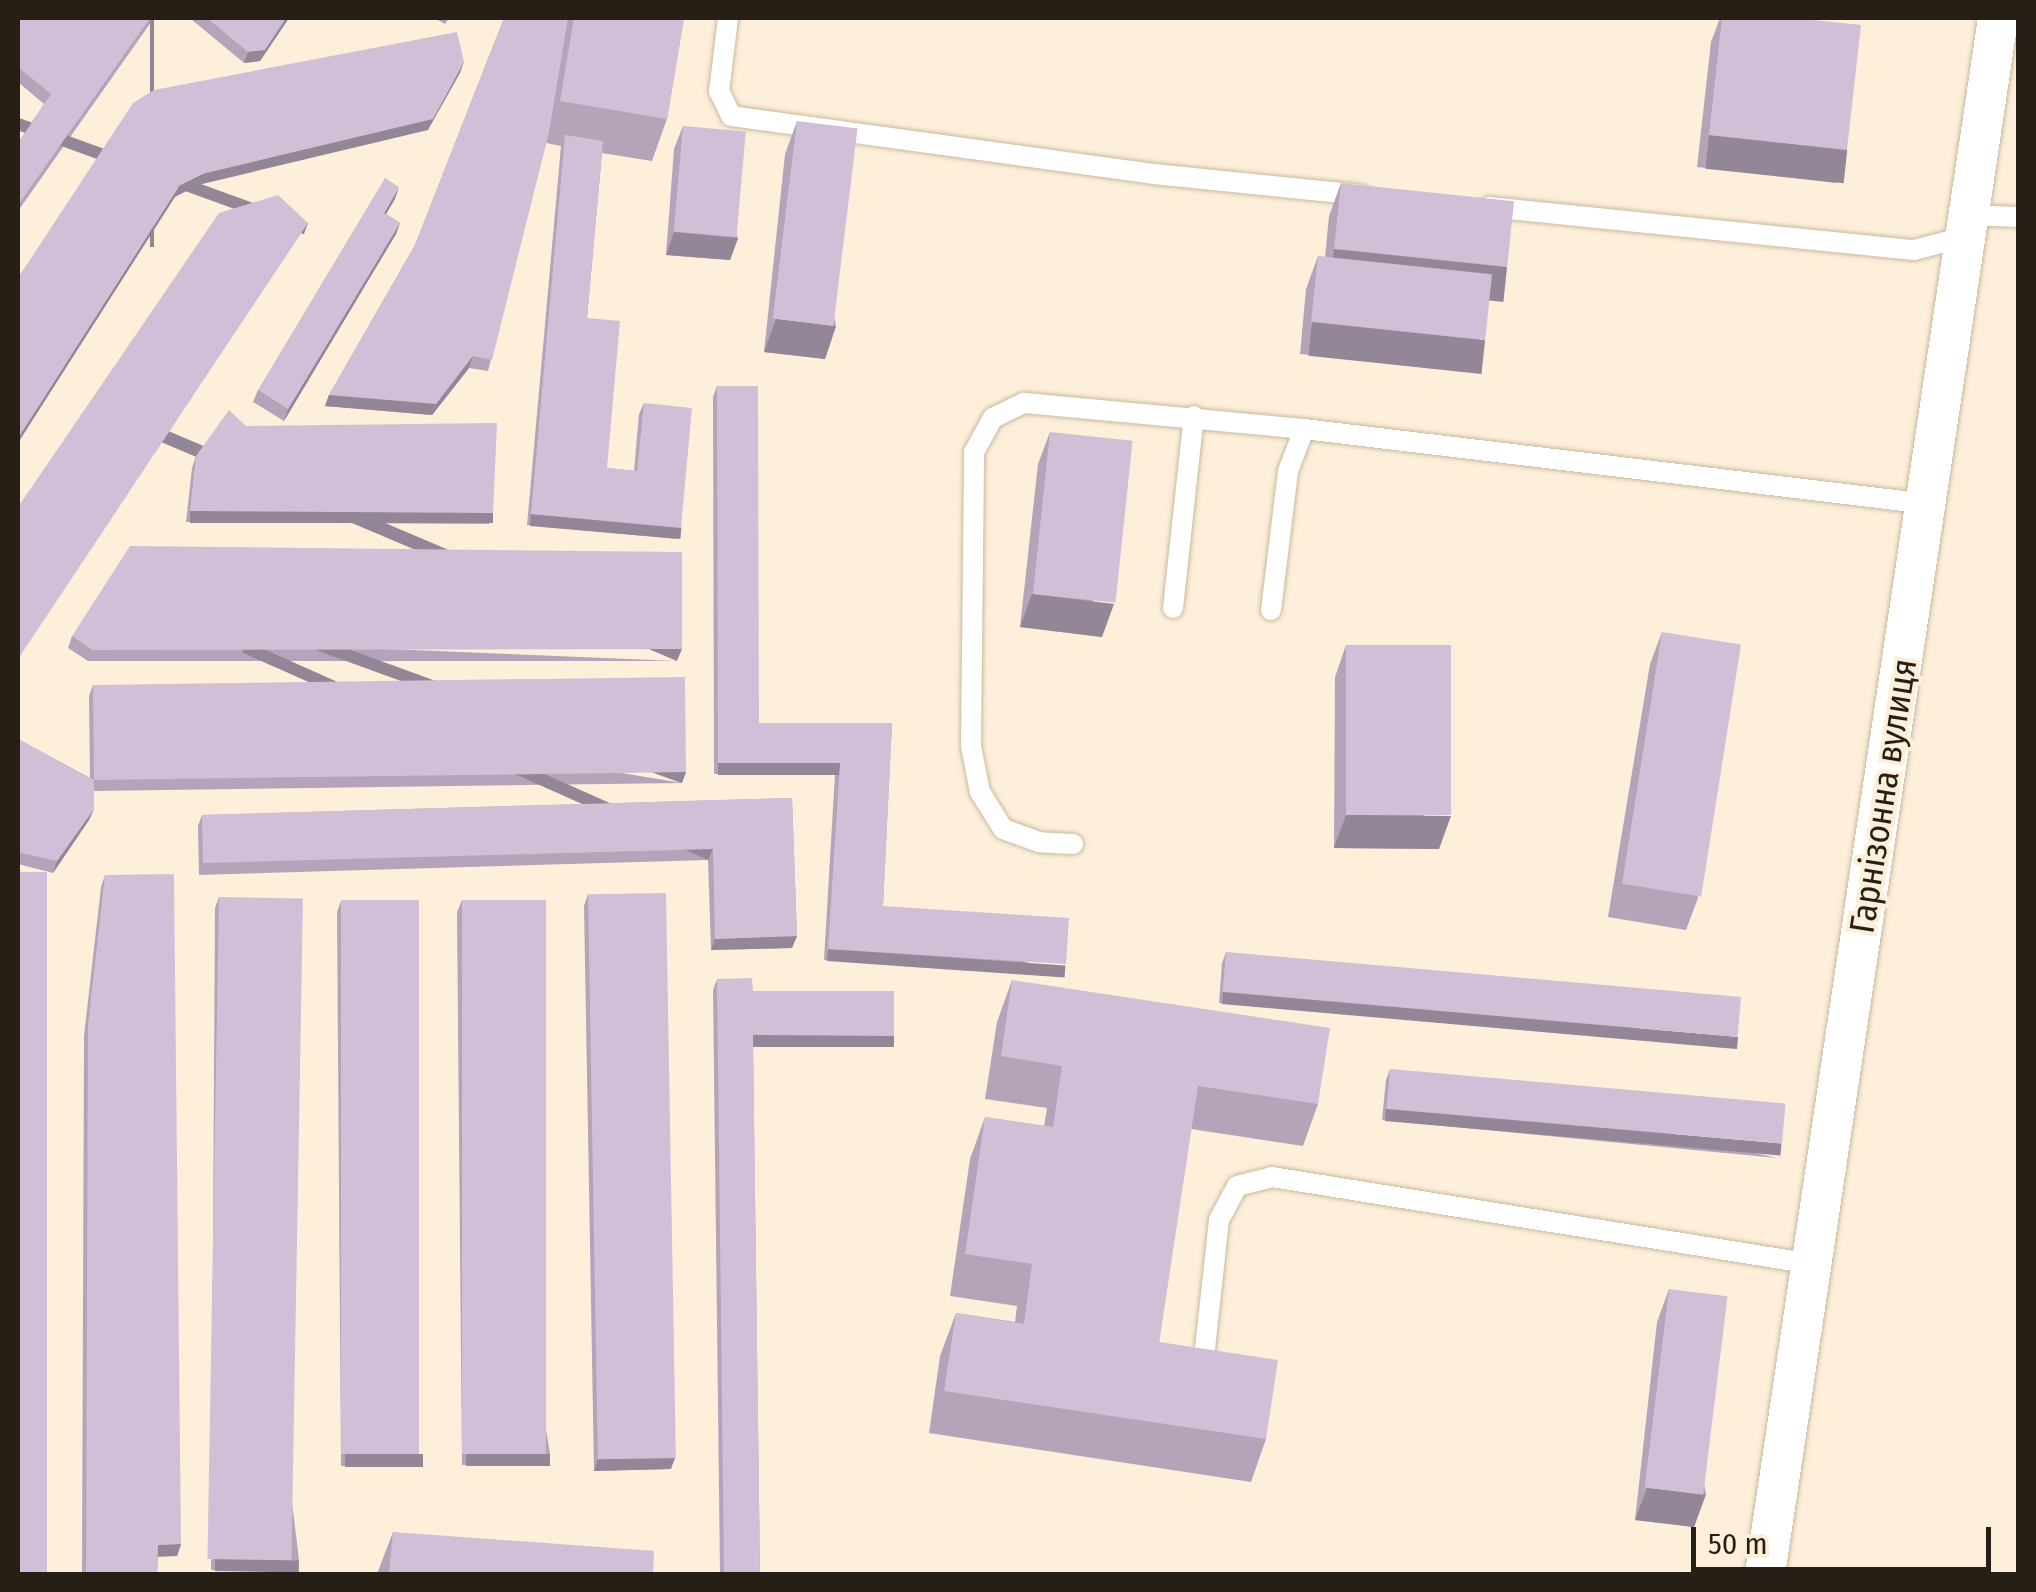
<!DOCTYPE html>
<html>
<head>
<meta charset="utf-8">
<style>
	body { margin:0 }
	#map { position:relative; width:2036px; height:1592px; overflow:hidden; background:#fdefda; font-family:"Fira Sans Condensed",sans-serif }
	div>[style] { position:absolute }
	.roads { filter:drop-shadow(0 0 2px #cab99f) drop-shadow(0 0 2px #cab99f) }
	.lane>* { height:20px; margin:-10px; padding:0 10px; transform-origin:10px; border-radius:10px; background:#fff }
	.street>* { height:40px; margin:-20px; padding:0 20px; transform-origin:20px; border-radius:20px; background:#fff }
	.wall>* { inset:0; background:#b4a4ba }
	.shaded-wall>* { inset:0; background:#928697; transform-origin:0 0 }
	.building>* { inset:0; background:#d1bfd8; transform-origin:0 0 }
	span { translate:-50% -50%; white-space:nowrap; text-align:center; line-height:1.15; -webkit-text-stroke:8px #fdefda; paint-order:stroke }
	.street-label { font-size:35px; color:#251f15 }
	.frame { position:absolute; inset:0; border:20px solid #251f15; pointer-events:none }
	.scale { position:absolute; left:1691px; top:1527px; width:300px; height:45px; box-sizing:border-box; border:5px solid #251f15; border-top:0; padding-left:12px; font-size:30px; line-height:35px; white-space:nowrap; color:#251f15; -webkit-text-stroke:8px #fdefda; paint-order:stroke }
</style>
</head>
<body>
<div id="map">
	<div class="roads">
		<div class="lane">
			<i style="left:728px;top:18px;width:74px;rotate:97deg"></i>
			<i style="left:719px;top:91px;width:28px;rotate:64deg"></i>
			<i style="left:731px;top:116px;width:427px;rotate:7.8deg"></i>
			<i style="left:1154px;top:174px;width:208px;rotate:5.8deg"></i>
			<i style="left:1489px;top:207px;width:427px;rotate:5.8deg"></i>
			<i style="left:1914px;top:250px;width:52px;rotate:-14.6deg"></i>
			<i style="left:1967px;top:215px;width:51px;rotate:2.2deg"></i>
			<i style="left:1173px;top:608px;width:193px;rotate:-83.8deg"></i>
			<i style="left:1271px;top:610px;width:140px;rotate:-83deg"></i>
			<i style="left:1288px;top:471px;width:45px;rotate:-69.1deg"></i>
			<i style="left:1304px;top:429px;width:628px;rotate:6.85deg"></i>
			<i style="left:1073px;top:844px;width:34px;rotate:-177deg"></i>
			<i style="left:1039px;top:842px;width:38px;rotate:-160deg"></i>
			<i style="left:1003px;top:829px;width:44px;rotate:-121.9deg"></i>
			<i style="left:980px;top:792px;width:47px;rotate:-101.1deg"></i>
			<i style="left:971px;top:746px;width:294px;rotate:-89.4deg"></i>
			<i style="left:974px;top:452px;width:39px;rotate:-61deg"></i>
			<i style="left:993px;top:418px;width:34px;rotate:-26deg"></i>
			<i style="left:1024px;top:403px;width:281px;rotate:5.3deg"></i>
			<i style="left:1204px;top:1358px;width:139px;rotate:-83.8deg"></i>
			<i style="left:1219px;top:1220px;width:38px;rotate:-62deg"></i>
			<i style="left:1237px;top:1186px;width:36px;rotate:-14deg"></i>
			<i style="left:1272px;top:1177px;width:547px;rotate:9.15deg"></i>
		</div>
		<div class="street">
			<i style="left:1765px;top:1574px;width:1573px;rotate:-81.48deg"></i>
		</div>
	</div>
	<div class="wall">
		<i style="clip-path:polygon(18px 18px,154px 18px,18px 211px,18px 143px,44px 104px,18px 82px)"></i>
		<i style="clip-path:polygon(192px 18px,289px 18px,260px 61px,244px 63px,191px 19px)"></i>
		<i style="clip-path:polygon(434px 18px,449px 18px,445px 24px)"></i>
		<i style="clip-path:polygon(504px 18px,684px 18px,667px 119px,652px 161px,602px 153px,587px 318px,607px 468px,634px 471px,639px 414px,644px 403px,677px 539px,527px 525px,561px 146px,546px 143px,488px 371px,469px 368px,432px 415px,325px 406px,329px 395px,415px 245px)"></i>
		<i style="clip-path:polygon(1720px 18px,1794px 18px,1847px 150px,1836px 183px,1697px 167px,1711px 42px)"></i>
		<i style="clip-path:polygon(797px 121px,836px 326px,825px 359px,764px 352px,785px 154px)"></i>
		<i style="clip-path:polygon(683px 126px,738px 238px,730px 260px,666px 255px,674px 149px)"></i>
		<i style="clip-path:polygon(1341px 183px,1507px 266px,1496px 299px,1489px 298px,1473px 372px,1300px 354px,1306px 289px,1318px 256px,1325px 257px,1329px 216px)"></i>
		<i style="clip-path:polygon(395px 199px,386px 214px,400px 223px,396px 234px,284px 421px,253px 402px,258px 390px)"></i>
		<i style="clip-path:polygon(717px 386px,759px 723px,892px 723px,883px 906px,1062px 976px,824px 960px,835px 774px,714px 774px,713px 397px)"></i>
		<i style="clip-path:polygon(246px 426px,493px 513px,489px 524px,186px 522px,192px 468px,196px 456px)"></i>
		<i style="clip-path:polygon(1050px 432px,1102px 637px,1020px 627px,1038px 464px)"></i>
		<i style="clip-path:polygon(1662px 632px,1698px 898px,1686px 930px,1608px 917px,1650px 664px)"></i>
		<i style="clip-path:polygon(72px 636px,677px 661px,88px 661px,68px 648px)"></i>
		<i style="clip-path:polygon(1346px 645px,1439px 849px,1334px 848px,1335px 677px)"></i>
		<i style="clip-path:polygon(93px 685px,682px 783px,94px 791px,94px 809px,89px 820px,53px 873px,18px 864px,18px 739px,90px 778px,89px 696px)"></i>
		<i style="clip-path:polygon(792px 798px,797px 936px,792px 948px,711px 950px,708px 860px,199px 875px,198px 826px,202px 815px)"></i>
		<i style="clip-path:polygon(105px 875px,181px 1544px,177px 1556px,158px 1556px,157px 1574px,82px 1574px,84px 1036px,101px 887px)"></i>
		<i style="clip-path:polygon(588px 894px,671px 1469px,594px 1471px,584px 906px)"></i>
		<i style="clip-path:polygon(219px 897px,299px 1560px,295px 1571px,211px 1570px,215px 908px)"></i>
		<i style="clip-path:polygon(462px 900px,550px 1454px,546px 1465px,462px 1465px,457px 912px)"></i>
		<i style="clip-path:polygon(341px 901px,419px 1466px,341px 1466px,337px 912px)"></i>
		<i style="clip-path:polygon(1226px 952px,1734px 1046px,1219px 1003px,1222px 963px)"></i>
		<i style="clip-path:polygon(717px 979px,753px 991px,890px 1047px,753px 1046px,760px 1574px,720px 1574px,713px 990px)"></i>
		<i style="clip-path:polygon(1012px 980px,1318px 1104px,1303px 1146px,1191px 1129px,1159px 1342px,1266px 1439px,1251px 1482px,929px 1433px,940px 1356px,956px 1313px,1015px 1322px,1017px 1306px,950px 1296px,970px 1159px,985px 1117px,1044px 1126px,1047px 1108px,985px 1099px,997px 1022px)"></i>
		<i style="clip-path:polygon(1390px 1069px,1777px 1158px,1382px 1120px,1386px 1080px)"></i>
		<i style="clip-path:polygon(1669px 1289px,1706px 1494px,1694px 1527px,1635px 1520px,1657px 1322px)"></i>
		<i style="clip-path:polygon(393px 1532px,653px 1574px,377px 1574px)"></i>
	</div>
	<div class="shaded-wall">
		<i style="left:150px;top:18px;width:4px;height:229px"></i>
		<i style="clip-path:polygon(286px 18px,289px 18px,260px 61px,244px 63px,248px 52px)"></i>
		<i style="clip-path:polygon(464px 62px,460px 73px,428px 130px,198px 185px,175px 197px,18px 443px,18px 438px,179px 186px,202px 174px)"></i>
		<i style="left:1709px;top:135px;width:139px;height:34px;rotate:6deg"></i>
		<i style="clip-path:polygon(399px 187px,395px 199px,380px 224px,384px 213px)"></i>
		<i style="left:308px;top:223px;width:12px;height:524px;rotate:110deg"></i>
		<i style="clip-path:polygon(400px 223px,396px 234px,284px 421px,288px 409px)"></i>
		<i style="clip-path:polygon(674px 232px,738px 238px,730px 260px,666px 255px)"></i>
		<i style="left:1334px;top:249px;width:174px;height:35px;rotate:6deg"></i>
		<i style="clip-path:polygon(776px 319px,836px 326px,825px 359px,764px 352px)"></i>
		<i style="left:1312px;top:322px;width:174px;height:34px;rotate:6deg"></i>
		<i style="clip-path:polygon(473px 356px,469px 368px,432px 415px,325px 406px,329px 395px)"></i>
		<i style="left:190px;top:511px;width:303px;height:12px"></i>
		<i style="left:531px;top:514px;width:151px;height:12px;rotate:5deg"></i>
		<i style="clip-path:polygon(1032px 594px,1114px 604px,1102px 637px,1020px 627px)"></i>
		<i style="left:682px;top:649px;width:13px;height:590px;rotate:113deg"></i>
		<i style="left:718px;top:763px;width:122px;height:12px"></i>
		<i style="left:686px;top:772px;width:12px;height:592px;rotate:110deg"></i>
		<i style="clip-path:polygon(94px 809px,89px 820px,53px 873px,57px 861px)"></i>
		<i style="clip-path:polygon(1346px 815px,1451px 816px,1439px 849px,1334px 848px)"></i>
		<i style="left:713px;top:849px;width:12px;height:510px;rotate:114deg"></i>
		<i style="clip-path:polygon(797px 936px,792px 948px,711px 950px,715px 939px)"></i>
		<i style="left:828px;top:949px;width:238px;height:12px;rotate:4deg"></i>
		<i style="left:1223px;top:992px;width:517px;height:12px;rotate:5deg"></i>
		<i style="left:753px;top:1035px;width:141px;height:12px"></i>
		<i style="left:1386px;top:1109px;width:397px;height:12px;rotate:5deg"></i>
		<i style="left:345px;top:1454px;width:78px;height:13px"></i>
		<i style="left:466px;top:1454px;width:84px;height:12px"></i>
		<i style="clip-path:polygon(675px 1458px,671px 1469px,594px 1471px,598px 1459px)"></i>
		<i style="clip-path:polygon(1647px 1488px,1706px 1494px,1694px 1527px,1635px 1520px)"></i>
		<i style="clip-path:polygon(181px 1544px,177px 1556px,154px 1557px,158px 1545px)"></i>
		<i style="left:215px;top:1559px;width:84px;height:12px;rotate:1deg"></i>
	</div>
	<div class="building">
		<i style="clip-path:polygon(18px 18px,150px 18px,18px 205px,18px 143px,51px 94px,18px 67px)"></i>
		<i style="clip-path:polygon(207px 18px,286px 18px,265px 50px,248px 52px)"></i>
		<i style="clip-path:polygon(504px 18px,568px 18px,549px 132px,492px 360px,473px 356px,436px 404px,329px 395px,415px 245px)"></i>
		<i style="clip-path:polygon(574px 18px,684px 18px,667px 119px,560px 101px)"></i>
		<i style="clip-path:polygon(1722px 18px,1794px 18px,1861px 25px,1847px 150px,1709px 135px)"></i>
		<i style="clip-path:polygon(457px 32px,464px 62px,433px 119px,202px 174px,179px 186px,18px 438px,18px 278px,133px 103px,154px 90px)"></i>
		<i style="left:797px;top:121px;width:61px;height:199px;rotate:7deg"></i>
		<i style="left:683px;top:126px;width:63px;height:106px;rotate:5deg"></i>
		<i style="clip-path:polygon(565px 135px,603px 141px,587px 318px,620px 321px,607px 468px,637px 471px,644px 403px,692px 408px,681px 528px,531px 514px)"></i>
		<i style="clip-path:polygon(385px 178px,399px 187px,384px 213px,400px 223px,288px 409px,258px 390px)"></i>
		<i style="left:1341px;top:183px;width:174px;height:66px;rotate:6deg"></i>
		<i style="clip-path:polygon(278px 195px,308px 223px,18px 659px,18px 507px,219px 213px)"></i>
		<i style="left:1318px;top:256px;width:175px;height:66px;rotate:6deg"></i>
		<i style="clip-path:polygon(717px 386px,758px 386px,759px 723px,892px 723px,883px 906px,1069px 918px,1066px 964px,828px 949px,840px 763px,718px 763px)"></i>
		<i style="clip-path:polygon(229px 410px,246px 426px,497px 423px,493px 513px,190px 511px,196px 456px)"></i>
		<i style="left:1050px;top:432px;width:83px;height:163px;rotate:6deg"></i>
		<i style="clip-path:polygon(130px 546px,682px 552px,682px 649px,92px 650px,72px 636px)"></i>
		<i style="left:1662px;top:632px;width:80px;height:255px;rotate:9deg"></i>
		<i style="left:1346px;top:645px;width:105px;height:170px"></i>
		<i style="clip-path:polygon(685px 677px,686px 772px,94px 780px,94px 809px,57px 861px,18px 852px,18px 739px,94px 780px,93px 685px)"></i>
		<i style="clip-path:polygon(792px 798px,797px 936px,715px 939px,713px 849px,203px 863px,202px 815px)"></i>
		<i style="left:47px;top:872px;width:702px;height:29px;rotate:90deg"></i>
		<i style="clip-path:polygon(174px 874px,181px 1544px,158px 1545px,157px 1574px,86px 1574px,88px 1025px,105px 875px)"></i>
		<i style="left:666px;top:893px;width:565px;height:78px;rotate:89deg"></i>
		<i style="left:219px;top:897px;width:84px;height:662px;rotate:1deg"></i>
		<i style="left:419px;top:900px;width:554px;height:78px;rotate:90deg"></i>
		<i style="left:462px;top:900px;width:84px;height:554px"></i>
		<i style="left:1226px;top:952px;width:517px;height:40px;rotate:5deg"></i>
		<i style="clip-path:polygon(752px 978px,753px 991px,894px 991px,894px 1036px,753px 1035px,760px 1574px,724px 1574px,717px 979px)"></i>
		<i style="clip-path:polygon(1012px 980px,1330px 1028px,1318px 1104px,1198px 1086px,1159px 1342px,1278px 1360px,1266px 1439px,944px 1391px,956px 1313px,1024px 1324px,1032px 1264px,965px 1254px,985px 1117px,1053px 1127px,1062px 1066px,1001px 1056px)"></i>
		<i style="left:1390px;top:1069px;width:397px;height:40px;rotate:5deg"></i>
		<i style="left:1669px;top:1289px;width:59px;height:200px;rotate:7deg"></i>
		<i style="clip-path:polygon(393px 1532px,654px 1551px,653px 1574px,389px 1574px)"></i>
	</div>
	<div class="street-label">
		<span style="left:1883px;top:796px;rotate:-81deg">Гарнізонна вулиця</span>
	</div>
	<div class="frame"></div>
	<div class="scale">50 m</div>
</div>
</body>
</html>
